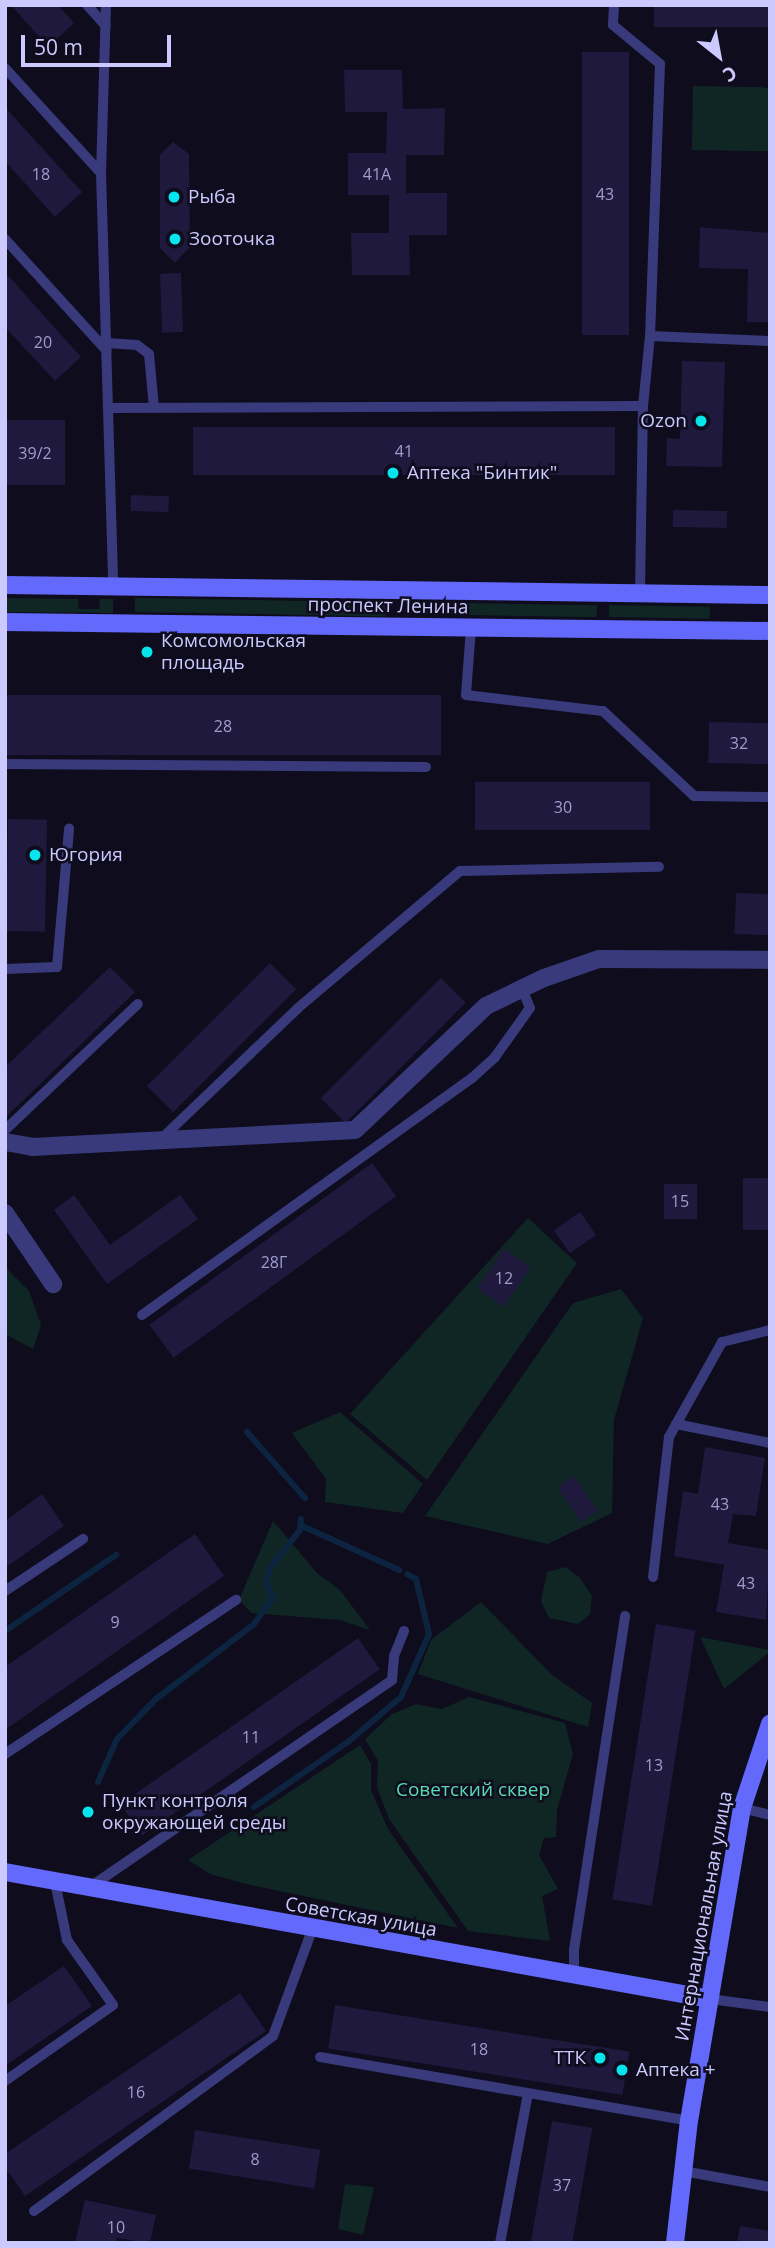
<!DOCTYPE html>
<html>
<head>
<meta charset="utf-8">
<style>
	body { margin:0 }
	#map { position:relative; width:775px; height:2248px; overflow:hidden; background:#0e0c1d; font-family:"Open Sans",sans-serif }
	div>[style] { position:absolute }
	.green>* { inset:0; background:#0f2624; transform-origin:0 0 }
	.stream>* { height:6px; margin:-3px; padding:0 3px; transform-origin:3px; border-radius:3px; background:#0d2440 }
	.building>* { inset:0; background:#1e193d; transform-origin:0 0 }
	.lane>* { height:10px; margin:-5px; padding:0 5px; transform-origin:5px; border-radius:5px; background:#383a7b }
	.street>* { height:18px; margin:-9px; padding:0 9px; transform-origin:9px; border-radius:9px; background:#383a7b }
	.secondary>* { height:18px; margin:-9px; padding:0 9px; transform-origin:9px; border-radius:9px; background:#6369fb }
	.dots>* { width:19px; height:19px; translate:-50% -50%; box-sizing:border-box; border:4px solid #0e0c1d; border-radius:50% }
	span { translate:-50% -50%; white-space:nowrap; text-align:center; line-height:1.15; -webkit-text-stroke:5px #0e0c1d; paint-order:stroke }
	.number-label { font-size:16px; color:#a09dce }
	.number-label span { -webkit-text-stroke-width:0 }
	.poi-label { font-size:19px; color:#ccc9fe }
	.left { translate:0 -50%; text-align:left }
	.right { translate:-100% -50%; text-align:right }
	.street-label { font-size:19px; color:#ccc9fe }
	.park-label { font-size:19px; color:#58dbb1 }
	.frame { position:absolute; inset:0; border:7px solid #ccc9fe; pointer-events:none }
	.north { position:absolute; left:684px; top:21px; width:70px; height:70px; -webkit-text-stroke:5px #0e0c1d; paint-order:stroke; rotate:149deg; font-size:19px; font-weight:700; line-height:28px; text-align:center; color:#ccc9fe }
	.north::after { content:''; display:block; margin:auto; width:24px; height:32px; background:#ccc9fe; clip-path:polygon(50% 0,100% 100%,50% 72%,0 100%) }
	.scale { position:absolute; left:21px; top:35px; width:150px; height:32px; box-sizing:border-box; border:4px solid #ccc9fe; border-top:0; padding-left:9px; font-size:21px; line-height:24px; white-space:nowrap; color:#ccc9fe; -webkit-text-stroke:5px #0e0c1d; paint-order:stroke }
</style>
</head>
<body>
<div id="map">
	<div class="green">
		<i style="left:693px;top:86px;width:77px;height:64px;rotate:1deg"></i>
		<i style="clip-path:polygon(5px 598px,78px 599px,79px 609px,99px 609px,100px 599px,113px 599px,113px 613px,5px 612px)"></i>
		<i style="left:135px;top:598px;width:251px;height:14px;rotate:1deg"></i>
		<i style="left:406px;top:602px;width:191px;height:12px;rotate:1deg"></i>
		<i style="left:609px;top:605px;width:101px;height:12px;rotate:1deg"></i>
		<i style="clip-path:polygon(528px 1218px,577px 1263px,427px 1480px,350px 1414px)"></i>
		<i style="clip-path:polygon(5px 1267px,29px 1291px,41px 1325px,33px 1349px,5px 1334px)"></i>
		<i style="clip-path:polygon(621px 1289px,643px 1318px,614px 1420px,612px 1513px,548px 1544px,425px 1516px,573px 1303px)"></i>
		<i style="clip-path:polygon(340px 1412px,423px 1484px,403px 1513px,325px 1502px,326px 1479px,292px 1433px)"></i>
		<i style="clip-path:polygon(273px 1521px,317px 1573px,340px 1590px,370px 1630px,340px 1620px,252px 1613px,239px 1600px)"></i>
		<i style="clip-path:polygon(566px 1567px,580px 1578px,592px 1596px,590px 1614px,578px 1624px,549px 1618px,541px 1601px,547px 1572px)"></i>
		<i style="clip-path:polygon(481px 1602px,552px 1675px,592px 1703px,588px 1727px,418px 1674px,431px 1640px)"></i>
		<i style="clip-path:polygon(700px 1637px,770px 1650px,770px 1652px,724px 1689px)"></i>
		<i style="clip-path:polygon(469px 1697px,565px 1723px,573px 1754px,557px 1810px,556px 1837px,544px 1838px,539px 1855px,558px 1889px,542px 1896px,550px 1941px,468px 1931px,389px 1819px,377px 1787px,378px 1761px,365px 1739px,392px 1714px,416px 1704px,442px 1709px)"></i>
		<i style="clip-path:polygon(360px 1745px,371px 1764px,371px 1790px,388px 1829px,458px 1928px,246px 1884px,210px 1874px,188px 1860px)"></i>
		<i style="clip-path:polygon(345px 2184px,374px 2187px,363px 2235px,338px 2229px)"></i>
	</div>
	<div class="stream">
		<i style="left:247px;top:1432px;width:88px;rotate:48.7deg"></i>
		<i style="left:300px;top:1525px;width:109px;rotate:24.4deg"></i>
		<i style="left:5px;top:1631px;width:135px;rotate:-34.4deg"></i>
		<i style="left:98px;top:1782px;width:47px;rotate:-66.2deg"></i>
		<i style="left:117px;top:1739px;width:56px;rotate:-45.7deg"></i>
		<i style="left:156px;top:1699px;width:123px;rotate:-37.4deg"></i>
		<i style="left:254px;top:1624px;width:32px;rotate:-54deg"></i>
		<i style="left:273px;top:1598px;width:17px;rotate:-114deg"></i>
		<i style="left:266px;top:1582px;width:15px;rotate:-74deg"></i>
		<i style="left:270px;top:1568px;width:48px;rotate:-51.7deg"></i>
		<i style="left:300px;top:1530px;width:11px;rotate:-85deg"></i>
		<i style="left:254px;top:1807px;width:114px;rotate:-34.7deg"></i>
		<i style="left:348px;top:1742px;width:70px;rotate:-40.3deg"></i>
		<i style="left:401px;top:1697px;width:69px;rotate:-66deg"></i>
		<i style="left:429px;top:1634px;width:57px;rotate:-103.3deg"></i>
		<i style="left:416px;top:1579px;width:10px;rotate:-151deg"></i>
	</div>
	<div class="building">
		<i style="clip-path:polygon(11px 5px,58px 5px,74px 23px,48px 47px)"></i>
		<i style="left:654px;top:5px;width:116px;height:22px"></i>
		<i style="left:582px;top:52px;width:47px;height:283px"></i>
		<i style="clip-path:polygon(344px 70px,402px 70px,403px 109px,445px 108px,444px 155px,406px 155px,406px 193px,447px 193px,447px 235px,409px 235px,410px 275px,352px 275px,351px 233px,389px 233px,389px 195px,348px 195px,348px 153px,386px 153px,387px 112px,345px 112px)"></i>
		<i style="clip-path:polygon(5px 107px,82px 192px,55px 217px,5px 161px)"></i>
		<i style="clip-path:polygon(173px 142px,189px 154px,190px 247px,175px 263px,160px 248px,160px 155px)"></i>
		<i style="clip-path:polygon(700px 227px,770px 233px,770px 322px,747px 322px,748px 269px,699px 268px)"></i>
		<i style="clip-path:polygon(5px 272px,81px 357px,55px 381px,5px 327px)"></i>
		<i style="left:181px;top:273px;width:59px;height:21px;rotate:88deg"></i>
		<i style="clip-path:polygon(682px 361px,725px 362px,722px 467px,666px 466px,667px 438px,680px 439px)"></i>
		<i style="left:5px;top:420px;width:60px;height:65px"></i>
		<i style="left:193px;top:427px;width:422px;height:48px"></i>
		<i style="left:131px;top:495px;width:38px;height:16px;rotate:2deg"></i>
		<i style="left:673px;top:510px;width:54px;height:17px;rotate:1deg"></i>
		<i style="left:5px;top:695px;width:436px;height:60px"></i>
		<i style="left:709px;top:722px;width:61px;height:41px;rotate:1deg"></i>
		<i style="left:475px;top:782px;width:175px;height:48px"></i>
		<i style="left:8px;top:819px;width:39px;height:112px;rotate:1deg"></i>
		<i style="left:736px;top:893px;width:34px;height:41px;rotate:2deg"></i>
		<i style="left:270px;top:963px;width:37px;height:174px;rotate:45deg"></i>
		<i style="clip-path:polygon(110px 967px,135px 992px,5px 1118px,5px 1067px)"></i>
		<i style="left:441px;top:978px;width:35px;height:170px;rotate:45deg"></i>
		<i style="left:372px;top:1163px;width:41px;height:275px;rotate:54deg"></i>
		<i style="left:743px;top:1178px;width:27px;height:52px"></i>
		<i style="left:664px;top:1184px;width:33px;height:35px"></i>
		<i style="clip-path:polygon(74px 1195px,110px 1245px,180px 1195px,198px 1219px,107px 1284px,54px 1210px)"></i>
		<i style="left:580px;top:1212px;width:28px;height:32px;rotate:55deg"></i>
		<i style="left:504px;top:1249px;width:32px;height:48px;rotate:34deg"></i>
		<i style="clip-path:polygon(705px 1447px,765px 1458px,756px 1516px,733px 1514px,728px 1543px,770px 1550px,766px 1620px,716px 1612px,724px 1565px,674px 1556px,683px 1491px,698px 1494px)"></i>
		<i style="left:574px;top:1476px;width:42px;height:20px;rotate:56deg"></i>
		<i style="clip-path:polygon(42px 1494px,64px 1526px,5px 1568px,5px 1521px)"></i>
		<i style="clip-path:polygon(195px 1534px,224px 1576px,5px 1730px,5px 1667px)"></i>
		<i style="left:656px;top:1624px;width:40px;height:279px;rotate:9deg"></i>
		<i style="left:358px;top:1638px;width:38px;height:290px;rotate:55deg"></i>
		<i style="clip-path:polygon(64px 1966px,92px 2006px,5px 2066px,5px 2006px)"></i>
		<i style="clip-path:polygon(240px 1993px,266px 2031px,25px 2196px,5px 2167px,5px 2154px)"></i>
		<i style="left:335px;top:2005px;width:298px;height:44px;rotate:9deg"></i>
		<i style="left:552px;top:2121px;width:41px;height:123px;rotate:10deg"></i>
		<i style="left:195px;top:2130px;width:127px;height:39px;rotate:9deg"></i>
		<i style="clip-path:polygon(85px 2200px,156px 2215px,150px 2243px,117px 2238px,116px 2243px,75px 2243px)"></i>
		<i style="clip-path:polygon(740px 2226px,770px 2231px,770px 2243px,737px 2243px)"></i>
	</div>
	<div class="lane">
		<i style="left:87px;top:5px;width:28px;rotate:48deg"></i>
		<i style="left:106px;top:5px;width:168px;rotate:91.7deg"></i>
		<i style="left:101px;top:173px;width:414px;rotate:88.3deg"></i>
		<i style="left:614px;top:5px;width:20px;rotate:93deg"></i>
		<i style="left:613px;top:25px;width:61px;rotate:39.7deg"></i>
		<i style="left:660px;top:64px;width:272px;rotate:92.1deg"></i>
		<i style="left:5px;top:68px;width:142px;rotate:47.6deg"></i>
		<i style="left:5px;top:239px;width:151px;rotate:47.7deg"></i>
		<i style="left:107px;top:343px;width:30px;rotate:4deg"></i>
		<i style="left:137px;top:345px;width:15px;rotate:37deg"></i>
		<i style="left:149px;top:354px;width:54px;rotate:84.7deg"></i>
		<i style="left:109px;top:408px;width:534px;rotate:-0.21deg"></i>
		<i style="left:640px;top:593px;width:187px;rotate:-89.1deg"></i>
		<i style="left:643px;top:406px;width:70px;rotate:-84.3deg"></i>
		<i style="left:650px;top:336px;width:120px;rotate:2.4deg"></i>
		<i style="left:471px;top:628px;width:67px;rotate:94.3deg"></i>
		<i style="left:466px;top:695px;width:138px;rotate:6.7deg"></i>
		<i style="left:603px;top:711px;width:125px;rotate:43deg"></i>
		<i style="left:694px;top:796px;width:76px;rotate:0.8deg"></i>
		<i style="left:5px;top:764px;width:421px;rotate:0.4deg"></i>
		<i style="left:5px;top:969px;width:52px;rotate:-2.2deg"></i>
		<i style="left:57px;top:967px;width:139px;rotate:-85deg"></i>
		<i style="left:5px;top:1130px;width:183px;rotate:-43.5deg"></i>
		<i style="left:160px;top:1140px;width:191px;rotate:-43.7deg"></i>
		<i style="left:298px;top:1008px;width:212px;rotate:-40.2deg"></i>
		<i style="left:460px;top:871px;width:199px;rotate:-1.2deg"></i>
		<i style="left:142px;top:1315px;width:406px;rotate:-35.7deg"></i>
		<i style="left:472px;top:1078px;width:31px;rotate:-42deg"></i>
		<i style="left:495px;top:1057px;width:60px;rotate:-54.5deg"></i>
		<i style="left:530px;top:1008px;width:23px;rotate:-113deg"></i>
		<i style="left:676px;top:1424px;width:96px;rotate:11.4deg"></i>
		<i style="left:653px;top:1577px;width:141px;rotate:-83.5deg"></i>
		<i style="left:669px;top:1437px;width:109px;rotate:-60.8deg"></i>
		<i style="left:722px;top:1342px;width:49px;rotate:-14deg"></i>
		<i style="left:5px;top:1591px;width:94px;rotate:-33.7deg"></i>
		<i style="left:5px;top:1754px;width:278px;rotate:-33.7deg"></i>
		<i style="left:742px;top:1808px;width:29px;rotate:14deg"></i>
		<i style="left:90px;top:1887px;width:366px;rotate:-34.4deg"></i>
		<i style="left:392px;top:1680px;width:24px;rotate:-85deg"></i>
		<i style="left:394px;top:1656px;width:27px;rotate:-68deg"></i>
		<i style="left:574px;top:1976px;width:26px;rotate:-90deg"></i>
		<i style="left:574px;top:1950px;width:338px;rotate:-81.3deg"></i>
		<i style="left:710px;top:1999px;width:61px;rotate:7.6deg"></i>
		<i style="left:320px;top:2057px;width:375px;rotate:9.8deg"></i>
		<i style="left:5px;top:2081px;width:132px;rotate:-35.1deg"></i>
		<i style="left:113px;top:2005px;width:80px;rotate:-125.3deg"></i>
		<i style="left:67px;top:1940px;width:59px;rotate:-101.7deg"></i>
		<i style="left:683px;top:2171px;width:88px;rotate:10.4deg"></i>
		<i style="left:34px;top:2211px;width:296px;rotate:-36.2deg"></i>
		<i style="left:273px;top:2036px;width:113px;rotate:-69.8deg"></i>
		<i style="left:500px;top:2243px;width:152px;rotate:-79.4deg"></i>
	</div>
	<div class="street">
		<i style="left:5px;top:1142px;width:27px;rotate:10deg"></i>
		<i style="left:32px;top:1147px;width:323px;rotate:-3deg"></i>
		<i style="left:355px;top:1130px;width:180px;rotate:-43.4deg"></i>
		<i style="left:486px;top:1006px;width:64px;rotate:-25.8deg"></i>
		<i style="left:544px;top:978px;width:58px;rotate:-19.1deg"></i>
		<i style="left:599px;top:959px;width:171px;rotate:0.3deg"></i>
		<i style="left:5px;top:1213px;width:86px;rotate:55.9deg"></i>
	</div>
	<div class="secondary">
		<i style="left:5px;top:585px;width:765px;rotate:0.75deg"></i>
		<i style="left:5px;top:622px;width:765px;rotate:0.67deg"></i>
		<i style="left:5px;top:1872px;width:716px;rotate:10.21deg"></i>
		<i style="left:675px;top:2243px;width:123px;rotate:-83.5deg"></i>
		<i style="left:689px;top:2121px;width:317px;rotate:-80.4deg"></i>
		<i style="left:742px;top:1808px;width:89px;rotate:-71.6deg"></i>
	</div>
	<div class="dots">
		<i style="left:174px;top:197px;background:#06e5ed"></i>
		<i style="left:175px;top:239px;background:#06e5ed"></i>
		<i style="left:701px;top:421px;background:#06e5ed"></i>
		<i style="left:393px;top:473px;background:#06e5ed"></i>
		<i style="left:147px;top:652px;background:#06e5ed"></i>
		<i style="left:35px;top:855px;background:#06e5ed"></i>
		<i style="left:88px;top:1812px;background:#06e5ed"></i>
		<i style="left:600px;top:2058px;background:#06e5ed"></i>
		<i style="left:622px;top:2070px;background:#06e5ed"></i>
	</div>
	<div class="number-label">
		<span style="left:41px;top:174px">18</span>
		<span style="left:377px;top:174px">41А</span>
		<span style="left:605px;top:194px">43</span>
		<span style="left:43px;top:342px">20</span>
		<span style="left:404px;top:451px">41</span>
		<span style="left:35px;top:453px">39/2</span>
		<span style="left:223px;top:726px">28</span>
		<span style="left:739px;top:743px">32</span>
		<span style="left:563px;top:807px">30</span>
		<span style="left:680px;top:1201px">15</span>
		<span style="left:274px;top:1262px">28Г</span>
		<span style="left:504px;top:1278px">12</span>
		<span style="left:720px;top:1504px">43</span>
		<span style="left:746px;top:1583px">43</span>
		<span style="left:115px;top:1622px">9</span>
		<span style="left:251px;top:1737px">11</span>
		<span style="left:654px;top:1765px">13</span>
		<span style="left:479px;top:2049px">18</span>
		<span style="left:136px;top:2092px">16</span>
		<span style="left:255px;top:2159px">8</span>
		<span style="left:562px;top:2185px">37</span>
		<span style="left:116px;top:2227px">10</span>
	</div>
	<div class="poi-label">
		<span class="left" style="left:188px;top:197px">Рыба</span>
		<span class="left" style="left:189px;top:239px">Зооточка</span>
		<span class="right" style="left:687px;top:421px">Ozon</span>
		<span class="left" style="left:407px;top:473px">Аптека "Бинтик"</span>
		<span class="left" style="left:161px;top:652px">Комсомольская<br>площадь</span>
		<span class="left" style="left:49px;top:855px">Югория</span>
		<span class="left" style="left:102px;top:1812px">Пункт контроля<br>окружающей среды</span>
		<span class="right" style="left:586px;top:2058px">ТТК</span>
		<span class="left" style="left:636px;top:2070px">Аптека +</span>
	</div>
	<div class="street-label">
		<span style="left:388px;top:606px;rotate:1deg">проспект Ленина</span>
		<span style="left:704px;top:1916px;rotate:-80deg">Интернациональная улица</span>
		<span style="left:361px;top:1917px;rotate:10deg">Советская улица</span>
	</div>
	<div class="park-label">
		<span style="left:473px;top:1790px">Советский сквер</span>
	</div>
	<div class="frame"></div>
	<div class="north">С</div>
	<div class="scale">50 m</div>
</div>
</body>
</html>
